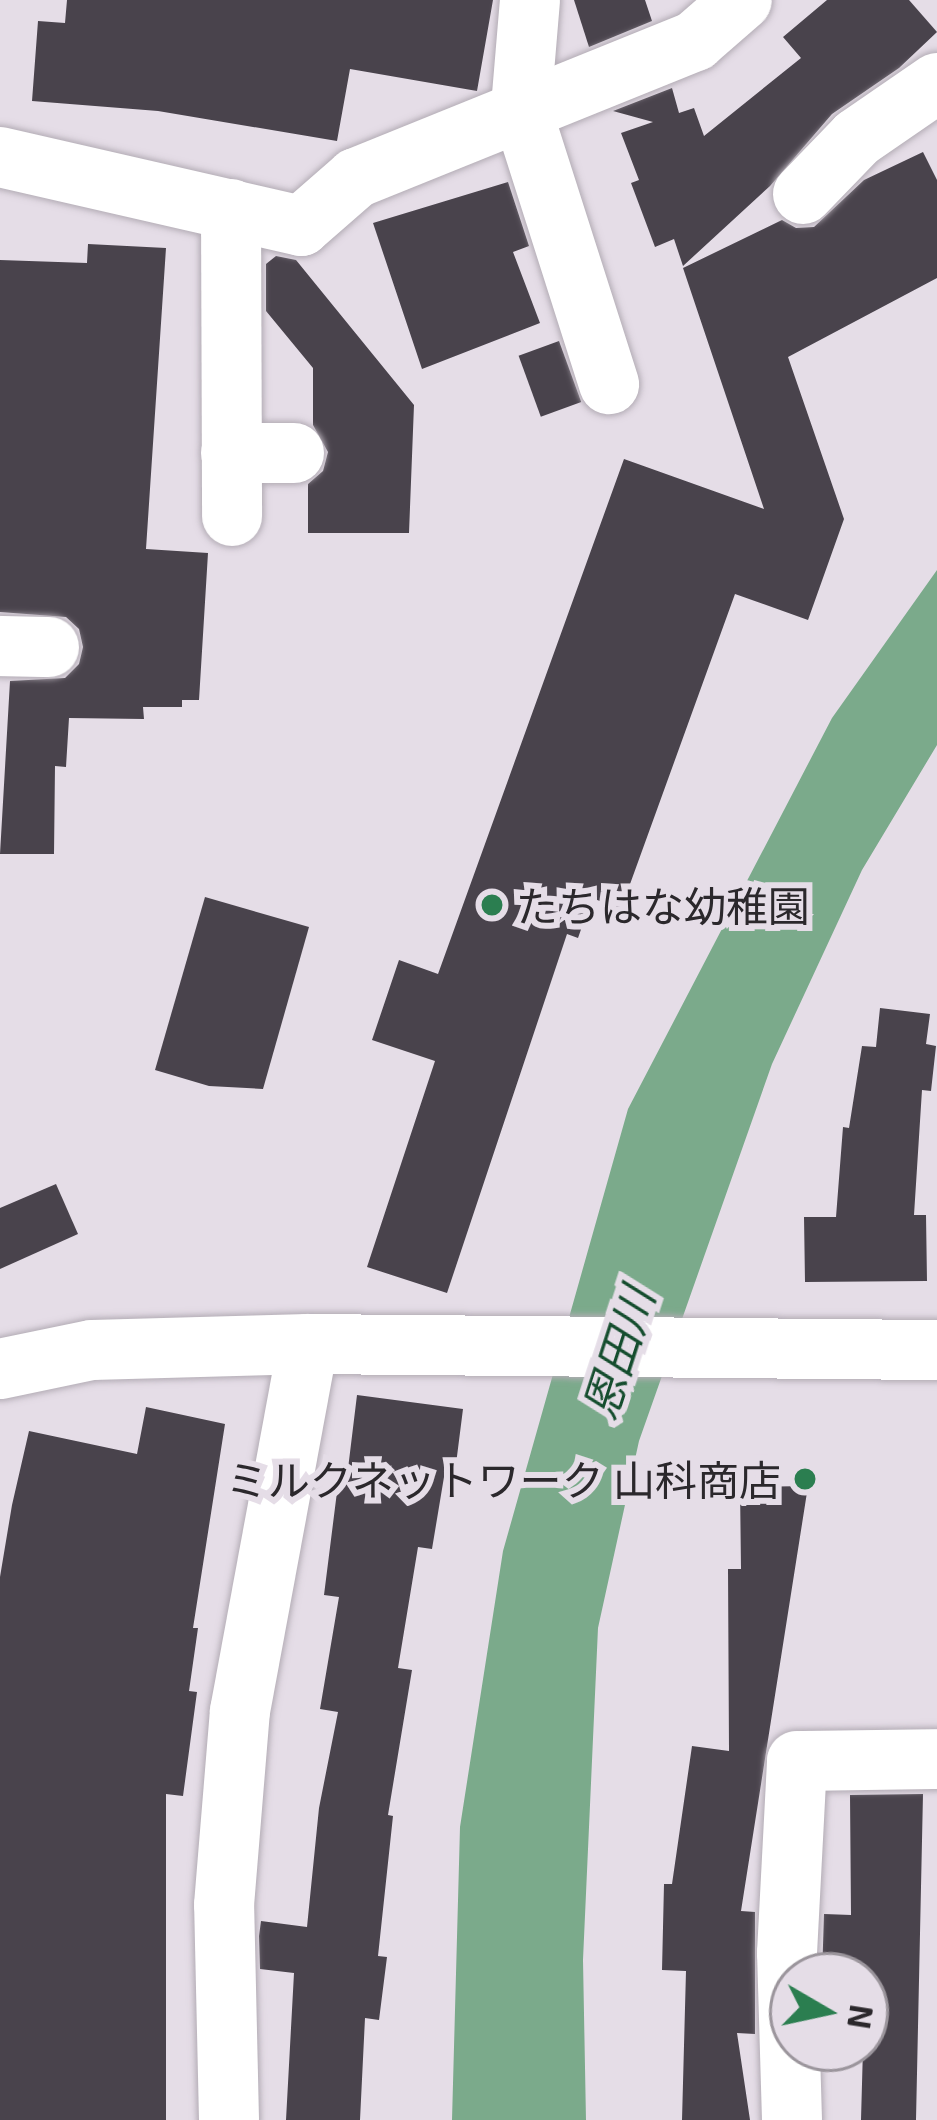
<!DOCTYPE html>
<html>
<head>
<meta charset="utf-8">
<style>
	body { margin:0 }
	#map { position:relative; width:937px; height:2120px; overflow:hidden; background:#e5dde7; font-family:"Exo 2","Noto Sans JP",sans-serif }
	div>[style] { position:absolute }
	.water>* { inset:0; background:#7baa8b }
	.building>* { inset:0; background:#49434c; transform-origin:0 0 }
	.roads { filter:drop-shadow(0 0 3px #b3acb5) drop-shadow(0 0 3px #b3acb5) }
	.street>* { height:60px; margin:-30px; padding:0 30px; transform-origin:30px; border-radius:30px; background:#fff }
	.dots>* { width:33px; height:33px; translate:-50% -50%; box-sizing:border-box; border:6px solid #e5dde7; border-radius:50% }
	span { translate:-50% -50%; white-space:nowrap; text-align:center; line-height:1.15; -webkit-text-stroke:12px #e5dde7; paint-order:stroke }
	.poi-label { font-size:42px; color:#2b282c }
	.left { translate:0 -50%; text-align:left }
	.right { translate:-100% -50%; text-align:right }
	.water-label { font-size:45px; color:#154d2e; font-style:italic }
	.north { position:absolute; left:769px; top:1952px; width:120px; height:120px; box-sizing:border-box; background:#e5dde7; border:3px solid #9b959c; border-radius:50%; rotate:99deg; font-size:33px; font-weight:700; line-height:48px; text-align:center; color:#2b282c }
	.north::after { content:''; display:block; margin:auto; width:42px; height:54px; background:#2b7e50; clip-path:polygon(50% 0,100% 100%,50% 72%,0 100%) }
</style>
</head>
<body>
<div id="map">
	<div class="water">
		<i style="clip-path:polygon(937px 570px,937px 745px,862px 870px,772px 1064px,639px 1441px,598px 1628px,583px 1960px,586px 2120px,452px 2120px,460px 1827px,503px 1551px,628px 1109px,832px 718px)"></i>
	</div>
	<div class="building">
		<i style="clip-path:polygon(67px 0,493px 0,477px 91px,350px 69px,337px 141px,158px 111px,32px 101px,38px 21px,65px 23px)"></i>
		<i style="clip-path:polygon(574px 0,645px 0,652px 21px,589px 47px)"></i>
		<i style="clip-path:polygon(827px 0,909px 0,937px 32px,899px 68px,832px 114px,770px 186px,683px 266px,674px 239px,655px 247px,631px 183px,639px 180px,621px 133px,653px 122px,613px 111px,672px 88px,679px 113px,694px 108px,704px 136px,801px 58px,783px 37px)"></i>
		<i style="clip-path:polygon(923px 152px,937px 180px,937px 278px,788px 357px,844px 519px,808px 620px,735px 594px,621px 909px,592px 898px,578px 938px,567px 934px,447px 1293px,367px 1267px,435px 1061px,372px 1040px,399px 960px,438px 974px,624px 459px,764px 509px,683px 268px,782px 220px,796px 228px,814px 227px,864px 180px)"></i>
		<i style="clip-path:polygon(508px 182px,529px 246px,513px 252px,540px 323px,422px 369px,373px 223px)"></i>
		<i style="clip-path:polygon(88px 244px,166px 248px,146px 549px,208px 553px,199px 700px,182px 700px,182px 707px,143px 707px,144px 719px,69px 718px,66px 767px,55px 766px,54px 854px,0 854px,10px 681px,65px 678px,79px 664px,83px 647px,79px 629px,66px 617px,0 612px,0 260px,87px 263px)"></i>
		<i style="clip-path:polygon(276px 256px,296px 260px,414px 405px,409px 533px,308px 533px,308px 484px,323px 471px,328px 452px,313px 425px,313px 368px,266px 311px,266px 264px)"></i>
		<i style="left:559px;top:341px;width:65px;height:43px;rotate:70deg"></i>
		<i style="clip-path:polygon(205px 897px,309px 927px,263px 1089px,209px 1086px,155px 1070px)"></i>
		<i style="clip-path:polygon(880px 1008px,930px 1014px,926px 1044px,936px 1046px,931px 1091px,922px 1090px,914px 1215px,926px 1215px,927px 1281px,805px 1282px,804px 1217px,836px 1217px,843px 1127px,849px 1128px,862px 1046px,876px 1047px)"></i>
		<i style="clip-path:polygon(56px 1184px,78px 1234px,0 1269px,0 1208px)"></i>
		<i style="clip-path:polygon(357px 1395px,463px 1409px,455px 1472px,445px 1471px,432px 1549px,418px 1547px,398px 1668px,412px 1670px,388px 1815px,393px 1816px,378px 1956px,387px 1957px,379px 2020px,365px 2018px,360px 2120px,286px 2120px,294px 1973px,260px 1969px,259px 1936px,261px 1921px,307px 1927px,319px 1808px,338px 1712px,320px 1709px,339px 1597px,324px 1595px,339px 1476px,347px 1477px)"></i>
		<i style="clip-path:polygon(146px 1407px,225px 1424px,193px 1628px,198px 1628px,189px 1691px,197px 1692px,183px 1796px,166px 1794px,166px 2120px,0 2120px,0 1577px,12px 1505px,29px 1431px,137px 1454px)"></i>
		<i style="clip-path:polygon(808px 1486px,741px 1911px,755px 1912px,755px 2034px,737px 2033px,750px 2120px,682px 2120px,686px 1971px,662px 1970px,664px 1884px,672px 1884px,692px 1746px,729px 1751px,728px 1569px,741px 1569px,740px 1487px)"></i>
		<i style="clip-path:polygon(923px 1794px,916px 2120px,861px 2120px,865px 1976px,822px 1976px,824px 1914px,851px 1915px,850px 1795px)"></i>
	</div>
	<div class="roads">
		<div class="street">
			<i style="left:530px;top:0;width:108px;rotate:94.8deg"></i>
			<i style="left:521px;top:108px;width:290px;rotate:72.3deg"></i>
			<i style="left:0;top:157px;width:309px;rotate:12.9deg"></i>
			<i style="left:301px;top:226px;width:73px;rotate:-41.1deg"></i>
			<i style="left:356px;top:178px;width:366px;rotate:-22deg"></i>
			<i style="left:695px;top:41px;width:62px;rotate:-41.1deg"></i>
			<i style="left:803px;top:194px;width:78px;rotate:-46deg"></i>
			<i style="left:857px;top:138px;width:97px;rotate:-34.5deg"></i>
			<i style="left:231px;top:209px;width:307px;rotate:89.8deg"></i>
			<i style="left:231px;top:453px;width:63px"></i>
			<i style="left:0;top:646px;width:49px;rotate:1.2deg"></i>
			<i style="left:0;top:1369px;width:94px;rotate:-11.7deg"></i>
			<i style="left:92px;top:1350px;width:216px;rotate:-1.6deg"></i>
			<i style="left:308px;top:1344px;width:629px;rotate:0.55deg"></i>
			<i style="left:229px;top:2120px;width:215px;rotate:-91.3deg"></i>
			<i style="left:224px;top:1905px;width:195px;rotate:-85.3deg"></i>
			<i style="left:240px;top:1711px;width:373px;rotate:-79.5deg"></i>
			<i style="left:792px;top:2120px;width:167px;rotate:-91.7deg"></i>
			<i style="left:787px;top:1953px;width:192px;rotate:-87deg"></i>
			<i style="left:797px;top:1761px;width:140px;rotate:-0.8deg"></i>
		</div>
	</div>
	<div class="dots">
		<i style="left:492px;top:905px;background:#2b7e50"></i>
		<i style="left:805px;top:1479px;background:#2b7e50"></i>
	</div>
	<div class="poi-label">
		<span class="left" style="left:516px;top:905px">たちはな幼稚園</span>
		<span class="right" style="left:781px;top:1479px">ミルクネットワーク 山科商店</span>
	</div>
	<div class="water-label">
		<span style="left:618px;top:1353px;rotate:-72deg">恩田川</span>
	</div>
	<div class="north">N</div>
</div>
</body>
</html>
